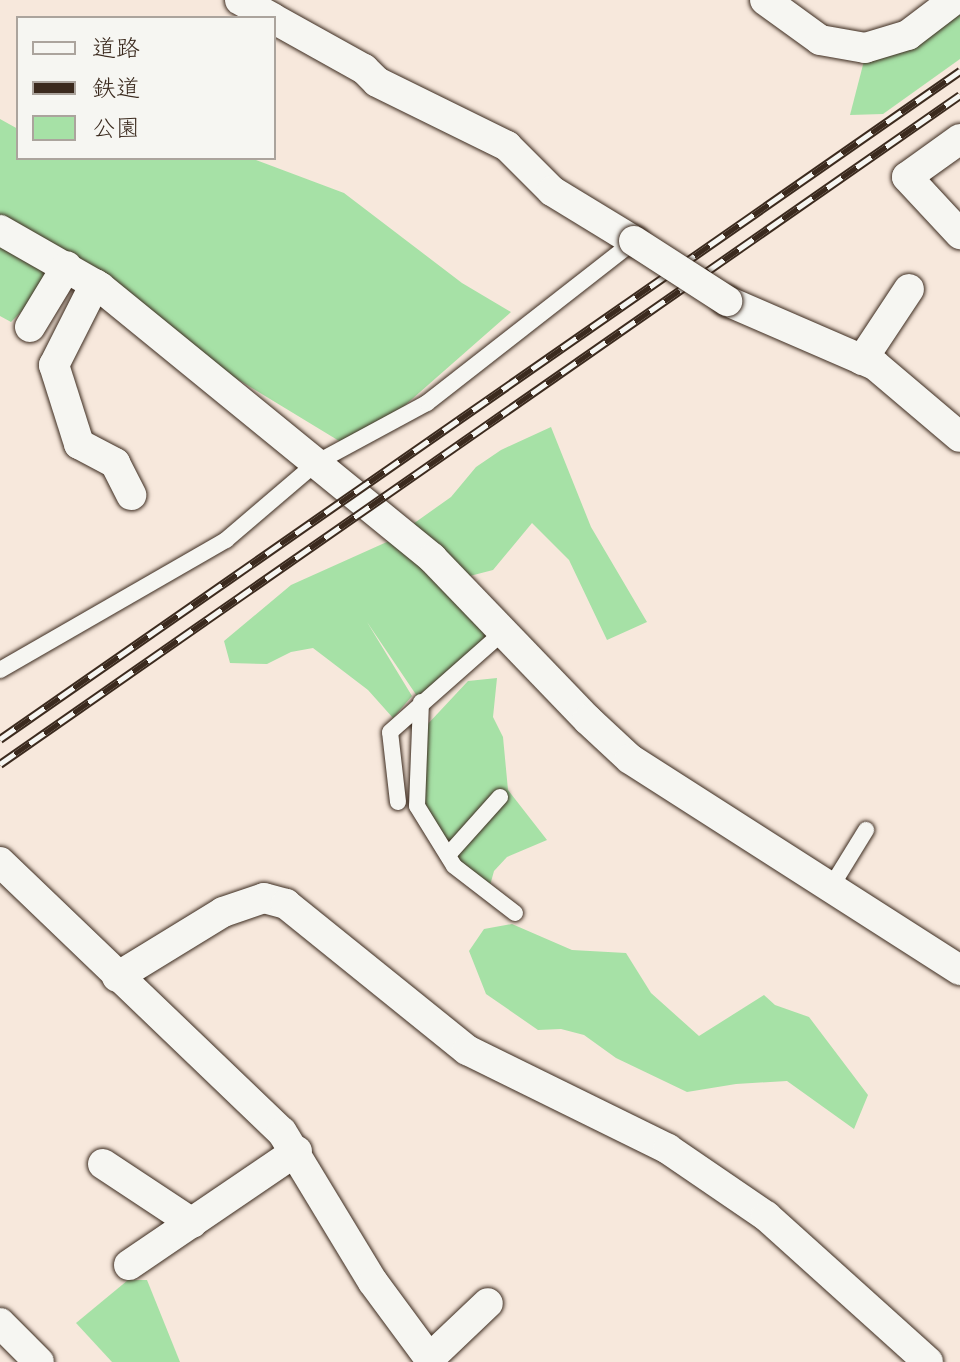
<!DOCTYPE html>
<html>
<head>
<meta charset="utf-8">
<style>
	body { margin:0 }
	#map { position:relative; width:960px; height:1362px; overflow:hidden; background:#f7e8dc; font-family:Dekko,"Klee One",sans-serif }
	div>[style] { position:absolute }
	.green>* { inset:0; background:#a6e1a6 }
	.roads { filter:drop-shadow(0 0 2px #3b2a1e) drop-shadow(0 0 2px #3b2a1e) }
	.lane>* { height:16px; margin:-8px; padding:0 8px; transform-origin:8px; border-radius:8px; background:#f6f6f2 }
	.street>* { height:30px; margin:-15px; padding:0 15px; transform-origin:15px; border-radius:15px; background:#f6f6f2 }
	.rail>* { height:9px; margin-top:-4.5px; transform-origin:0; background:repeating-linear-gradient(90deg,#f6f6f2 0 18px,#3b2a1e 0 36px); box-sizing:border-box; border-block:2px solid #3b2a1e }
	.bridges { filter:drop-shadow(0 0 2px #3b2a1e) drop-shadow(0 0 2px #3b2a1e) }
	.street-bridge>* { height:30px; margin:-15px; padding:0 15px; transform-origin:15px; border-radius:15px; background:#f6f6f2 }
	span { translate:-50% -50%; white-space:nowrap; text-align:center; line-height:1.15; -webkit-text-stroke:6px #f6f6f2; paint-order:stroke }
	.legend { position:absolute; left:16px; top:16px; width:260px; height:144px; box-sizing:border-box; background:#f6f6f2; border:2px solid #aba49d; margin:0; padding:10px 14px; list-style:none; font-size:24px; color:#3b2a1e }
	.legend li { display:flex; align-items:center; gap:16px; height:40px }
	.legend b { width:40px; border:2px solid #aba49d }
</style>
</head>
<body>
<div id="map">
	<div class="green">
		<i style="clip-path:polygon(960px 3px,960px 59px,883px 114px,850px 115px,865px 57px)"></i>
		<i style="clip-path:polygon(0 119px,18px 129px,18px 158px,251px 158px,344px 193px,462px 283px,511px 312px,354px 450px,145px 323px,82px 276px,30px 303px,11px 322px,0 316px)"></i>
		<i style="clip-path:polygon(551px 427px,591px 527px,647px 622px,607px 640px,569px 560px,532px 523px,493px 570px,466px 577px,499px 627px,421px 702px,367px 622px,412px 696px,393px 718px,368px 690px,313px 648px,291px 652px,267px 664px,230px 663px,224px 641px,291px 585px,389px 541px,451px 497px,476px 467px,501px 450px)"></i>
		<i style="clip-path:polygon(497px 678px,493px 717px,503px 737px,508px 790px,547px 840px,507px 857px,494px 871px,489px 889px,468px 886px,423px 809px,425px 727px,468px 681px)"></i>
		<i style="clip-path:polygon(512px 924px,572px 950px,626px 953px,651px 993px,699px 1036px,764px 995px,775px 1005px,809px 1017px,868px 1095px,854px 1129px,787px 1081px,736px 1084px,687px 1092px,616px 1058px,584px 1035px,561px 1029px,538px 1030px,486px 994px,469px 951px,484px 929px)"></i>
		<i style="clip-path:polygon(128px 1280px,147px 1280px,180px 1362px,112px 1362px,76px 1323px)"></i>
	</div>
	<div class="roads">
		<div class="lane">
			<i style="left:0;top:670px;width:261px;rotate:-29.9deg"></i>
			<i style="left:226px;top:540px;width:118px;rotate:-40.5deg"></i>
			<i style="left:316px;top:463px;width:126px;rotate:-28.4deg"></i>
			<i style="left:427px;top:403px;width:263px;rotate:-38deg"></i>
			<i style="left:421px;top:702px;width:104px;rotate:92.2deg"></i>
			<i style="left:417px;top:806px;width:70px;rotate:58.3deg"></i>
			<i style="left:454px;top:866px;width:77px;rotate:37.6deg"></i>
			<i style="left:398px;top:802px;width:70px;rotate:-96.5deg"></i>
			<i style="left:390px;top:732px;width:151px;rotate:-41.5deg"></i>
			<i style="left:448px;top:855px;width:78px;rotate:-48.1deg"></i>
			<i style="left:831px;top:887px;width:67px;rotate:-58.4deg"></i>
		</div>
		<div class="street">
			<i style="left:240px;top:0;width:37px;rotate:29deg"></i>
			<i style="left:765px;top:0;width:68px;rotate:36deg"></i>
			<i style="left:820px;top:40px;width:46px;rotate:10.1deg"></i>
			<i style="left:865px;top:48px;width:45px;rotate:-16.8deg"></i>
			<i style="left:908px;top:35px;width:58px;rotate:-37.3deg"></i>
			<i style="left:274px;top:19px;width:103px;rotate:29.1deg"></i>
			<i style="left:364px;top:69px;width:18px;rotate:45deg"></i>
			<i style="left:377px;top:82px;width:145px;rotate:26.2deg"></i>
			<i style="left:507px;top:146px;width:64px;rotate:45deg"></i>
			<i style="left:552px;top:191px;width:96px;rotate:31.4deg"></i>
			<i style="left:960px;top:139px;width:65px;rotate:144.4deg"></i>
			<i style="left:907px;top:177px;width:78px;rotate:47.1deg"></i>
			<i style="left:0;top:230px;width:115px;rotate:29.7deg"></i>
			<i style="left:100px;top:287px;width:429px;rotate:39.2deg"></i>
			<i style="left:432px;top:558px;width:225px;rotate:46.1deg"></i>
			<i style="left:588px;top:720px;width:57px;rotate:42.9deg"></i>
			<i style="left:630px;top:759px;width:392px;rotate:32.6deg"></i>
			<i style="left:95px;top:284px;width:91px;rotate:116.8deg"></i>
			<i style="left:54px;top:365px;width:83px;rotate:72.4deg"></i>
			<i style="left:79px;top:444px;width:41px;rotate:27.8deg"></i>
			<i style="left:115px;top:463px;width:36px;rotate:63deg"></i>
			<i style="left:727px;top:301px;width:161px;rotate:23.4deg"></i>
			<i style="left:875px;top:365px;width:111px;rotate:40.3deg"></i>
			<i style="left:30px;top:327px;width:71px;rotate:-58.8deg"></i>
			<i style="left:862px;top:360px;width:85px;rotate:-56.5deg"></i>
			<i style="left:0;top:862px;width:390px;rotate:43.8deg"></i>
			<i style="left:282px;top:1132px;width:175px;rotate:58.8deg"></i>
			<i style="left:373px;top:1282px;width:99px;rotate:53.6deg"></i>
			<i style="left:117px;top:977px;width:124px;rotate:-31.5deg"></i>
			<i style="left:223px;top:912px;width:43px;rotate:-18.9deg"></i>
			<i style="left:264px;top:898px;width:23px;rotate:15deg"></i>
			<i style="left:286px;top:904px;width:233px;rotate:38.9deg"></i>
			<i style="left:467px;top:1050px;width:224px;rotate:26.2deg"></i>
			<i style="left:668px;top:1149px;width:119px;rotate:34.4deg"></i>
			<i style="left:766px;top:1216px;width:218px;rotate:42deg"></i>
			<i style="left:103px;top:1164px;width:107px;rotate:33.5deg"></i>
			<i style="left:129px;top:1265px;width:203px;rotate:-34.2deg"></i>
			<i style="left:0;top:1323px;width:55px;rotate:45deg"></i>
			<i style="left:429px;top:1359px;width:81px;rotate:-43.5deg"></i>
		</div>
	</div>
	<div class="rail">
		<i style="left:0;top:739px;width:1170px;rotate:-34.83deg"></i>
		<i style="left:0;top:764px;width:1170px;rotate:-34.87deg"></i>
	</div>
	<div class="bridges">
		<div class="street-bridge">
			<i style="left:634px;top:241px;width:111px;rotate:32.8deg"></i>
		</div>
	</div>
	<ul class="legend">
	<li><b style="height:10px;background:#f6f6f2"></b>道路</li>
	<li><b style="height:10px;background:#3b2a1e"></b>鉄道</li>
	<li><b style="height:22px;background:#a6e1a6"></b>公園</li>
	</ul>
</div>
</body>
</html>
